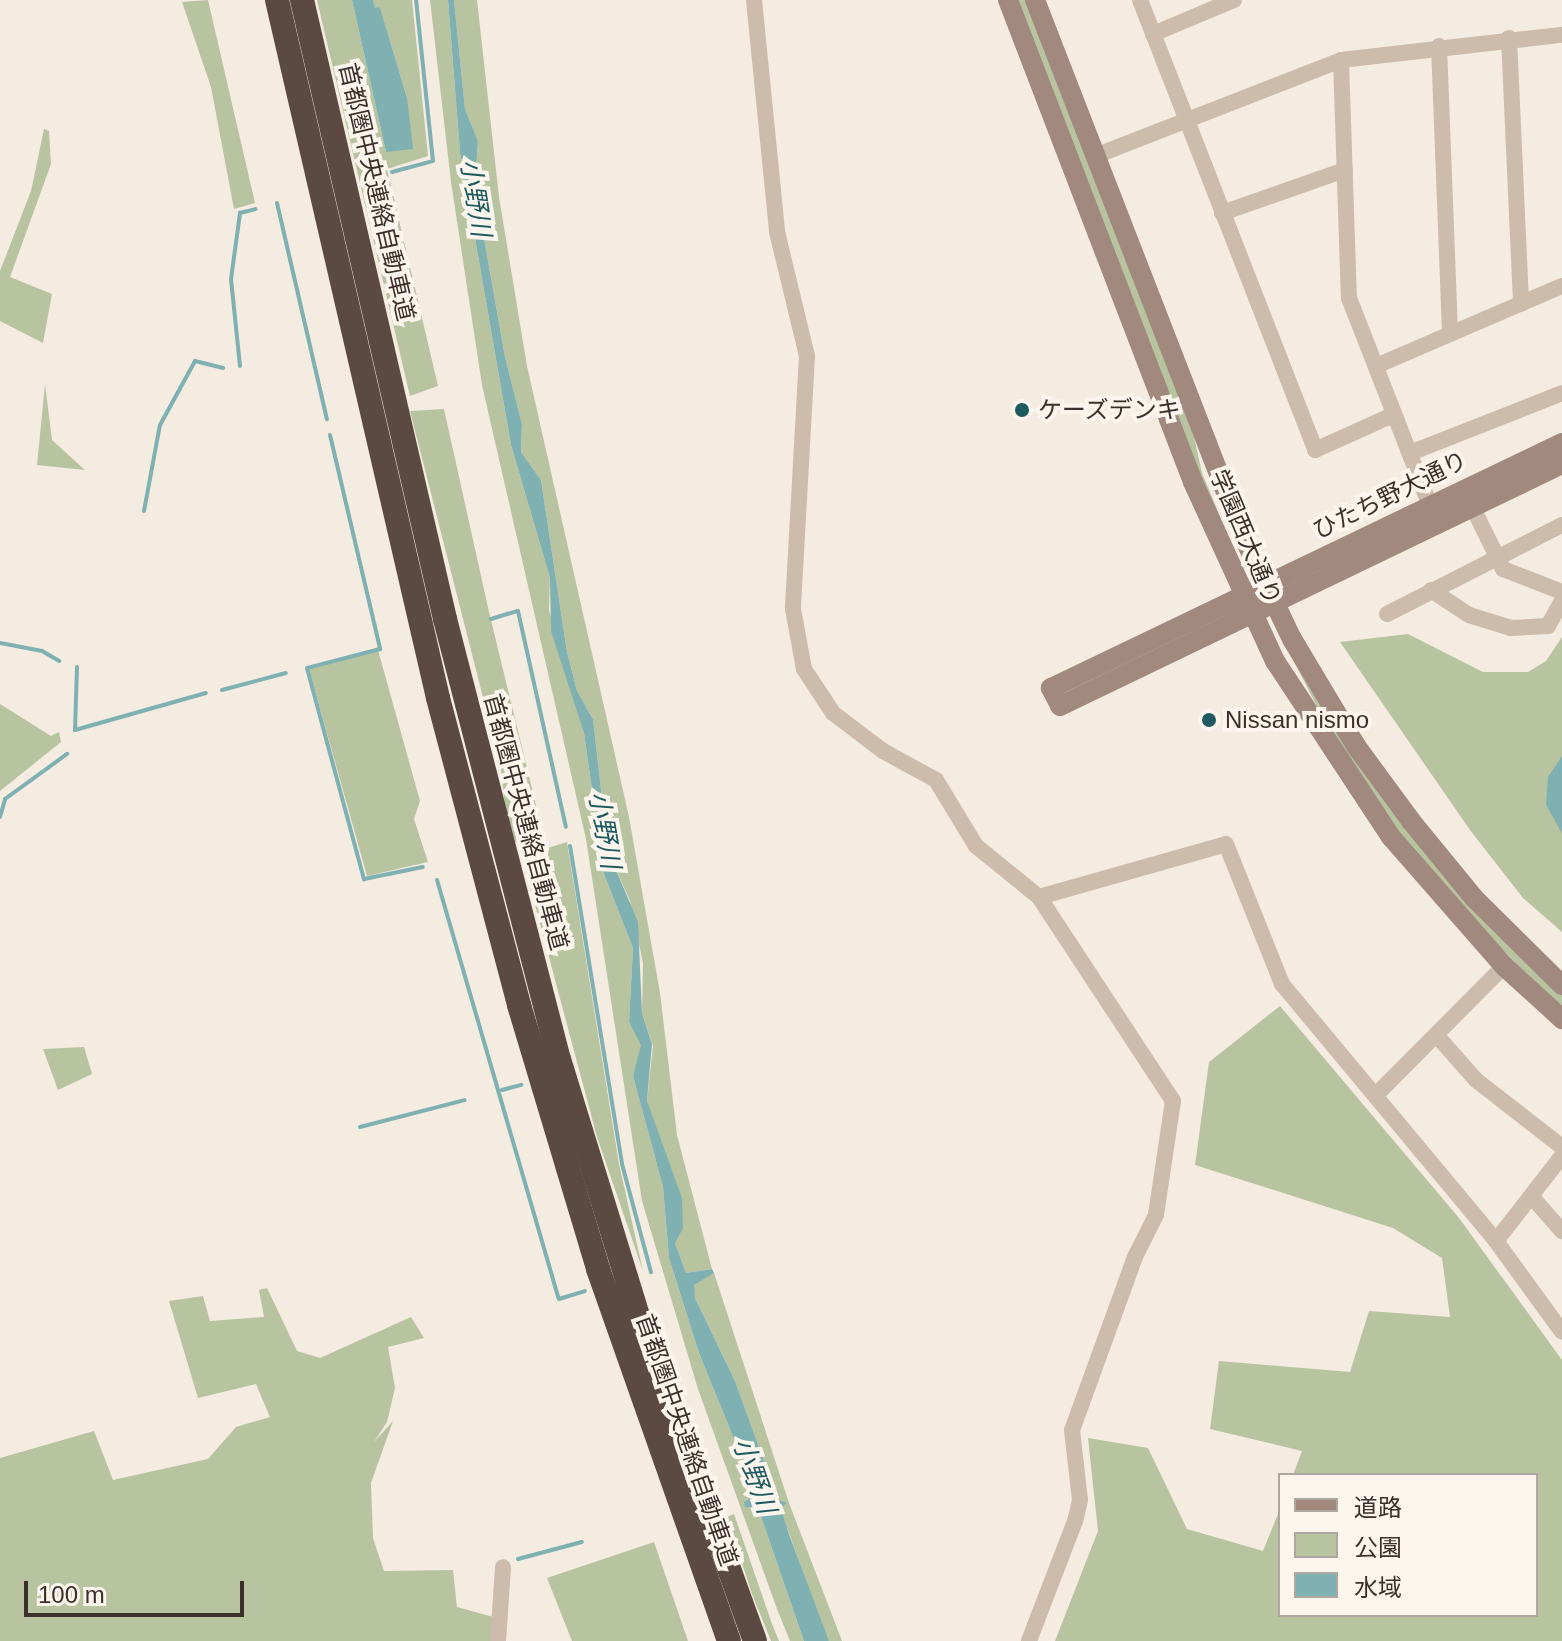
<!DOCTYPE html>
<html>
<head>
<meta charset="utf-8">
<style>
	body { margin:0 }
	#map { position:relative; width:1562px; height:1641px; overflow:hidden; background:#f4ebe1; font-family:Arial,"Noto Sans JP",sans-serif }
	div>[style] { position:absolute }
	.green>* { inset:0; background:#b8c4a0 }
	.water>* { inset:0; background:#7fb0b2 }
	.stream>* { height:4px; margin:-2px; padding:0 2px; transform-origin:2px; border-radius:2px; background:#7fb0b2 }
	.street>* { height:16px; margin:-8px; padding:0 8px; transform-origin:8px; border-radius:8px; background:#cdbbac }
	.secondary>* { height:20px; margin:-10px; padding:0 10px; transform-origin:10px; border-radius:10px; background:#a18a7d }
	.highway>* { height:24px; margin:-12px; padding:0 12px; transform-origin:12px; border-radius:12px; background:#5c4a42 }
	.dots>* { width:22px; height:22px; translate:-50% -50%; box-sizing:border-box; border:4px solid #fbf5ee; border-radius:50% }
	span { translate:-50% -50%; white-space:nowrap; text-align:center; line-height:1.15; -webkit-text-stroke:8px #fbf5ee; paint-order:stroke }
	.street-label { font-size:24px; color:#3b302b }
	.poi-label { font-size:24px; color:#3b302b }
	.left { translate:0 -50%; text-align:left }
	.water-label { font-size:26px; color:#1f5a5e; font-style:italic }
	.legend { position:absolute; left:1278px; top:1473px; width:260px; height:144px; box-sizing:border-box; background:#fbf5ee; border:2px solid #aea6a0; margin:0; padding:10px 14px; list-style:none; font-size:24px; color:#3b302b }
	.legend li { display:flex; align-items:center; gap:16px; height:40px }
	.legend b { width:40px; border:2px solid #aea6a0 }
	.scale { position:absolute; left:24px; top:1581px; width:220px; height:36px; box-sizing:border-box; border:4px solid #3b302b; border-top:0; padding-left:10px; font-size:24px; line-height:28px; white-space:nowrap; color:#3b302b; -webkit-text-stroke:6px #fbf5ee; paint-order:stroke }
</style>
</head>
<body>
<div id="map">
	<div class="green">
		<i style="clip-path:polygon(208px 0,255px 203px,234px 209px,211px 87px,182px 2px)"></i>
		<i style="clip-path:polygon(317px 0,352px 0,386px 152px,407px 98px,380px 7px,375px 9px,373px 0,412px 0,428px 156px,387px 169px,438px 386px,410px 396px)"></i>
		<i style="clip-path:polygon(430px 0,448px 0,460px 152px,511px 445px,550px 578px,549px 610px,584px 733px,604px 874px,633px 948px,629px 1022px,642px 1045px,633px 1076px,663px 1187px,669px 1258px,699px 1353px,749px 1476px,752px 1497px,746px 1507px,758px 1508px,804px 1641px,790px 1641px,777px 1609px,698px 1389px,642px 1201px,586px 839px,482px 385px,451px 182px)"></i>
		<i style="clip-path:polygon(454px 0,477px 0,499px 197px,527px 366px,629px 817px,660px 993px,677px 1135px,712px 1269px,686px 1273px,675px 1243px,647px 1101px,653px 1046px,642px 1013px,643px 963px,630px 901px,608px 851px,593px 719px,577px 691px,567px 652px,541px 480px,521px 452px,522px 424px,505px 357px,475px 187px,478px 141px,465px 109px)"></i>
		<i style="clip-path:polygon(1015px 0,1028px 0,1190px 418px,1202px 473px,1231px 543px,1228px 546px)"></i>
		<i style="clip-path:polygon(44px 129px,49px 131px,51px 164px,10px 277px,52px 294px,43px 343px,0 321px,0 271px,31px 191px)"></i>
		<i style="clip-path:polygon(45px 384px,52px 440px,85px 470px,37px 465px)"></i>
		<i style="clip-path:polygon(444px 409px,489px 612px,544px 838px,515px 842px,505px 808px,501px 768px,410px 411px)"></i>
		<i style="clip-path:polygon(1408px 634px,1483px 672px,1528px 672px,1546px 661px,1562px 637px,1562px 932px,1523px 898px,1470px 830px,1340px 642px)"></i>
		<i style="clip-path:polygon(378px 650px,420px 801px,414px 819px,428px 862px,367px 876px,309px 669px)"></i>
		<i style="clip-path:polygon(1289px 652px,1562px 995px,1562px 1011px,1437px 882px,1341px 753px)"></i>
		<i style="clip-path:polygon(0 704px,51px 736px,59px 732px,61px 742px,0 791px)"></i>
		<i style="clip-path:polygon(567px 842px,619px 1164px,643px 1271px,597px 1137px,522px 856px)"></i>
		<i style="clip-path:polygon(1280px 1006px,1459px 1218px,1562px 1360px,1562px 1641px,1055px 1641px,1098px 1531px,1088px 1438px,1148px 1448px,1187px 1529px,1263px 1551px,1280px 1509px,1280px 1615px,1536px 1615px,1536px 1475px,1293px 1475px,1302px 1451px,1210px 1429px,1219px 1361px,1350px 1372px,1369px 1311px,1450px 1317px,1442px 1258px,1393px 1228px,1195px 1165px,1209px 1062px)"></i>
		<i style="clip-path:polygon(84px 1047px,92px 1074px,58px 1090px,43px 1049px)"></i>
		<i style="clip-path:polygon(714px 1273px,789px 1503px,842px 1641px,829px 1641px,817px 1613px,780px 1507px,786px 1504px,778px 1501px,735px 1381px,695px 1298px,693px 1285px)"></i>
		<i style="clip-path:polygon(267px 1288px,297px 1351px,320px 1358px,411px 1317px,424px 1338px,388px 1347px,395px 1388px,387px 1422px,374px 1442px,393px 1421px,371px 1483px,373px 1538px,384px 1571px,453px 1570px,457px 1607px,497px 1618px,490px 1641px,0 1641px,0 1458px,94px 1431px,113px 1480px,208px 1459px,236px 1427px,270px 1417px,256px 1384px,198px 1398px,169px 1301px,203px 1296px,210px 1321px,264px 1317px,259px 1290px)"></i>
		<i style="clip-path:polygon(734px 1514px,772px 1624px,779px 1641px,771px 1641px,752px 1594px,727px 1517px)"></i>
		<i style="clip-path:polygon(654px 1542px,688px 1641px,572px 1641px,547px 1578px)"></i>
	</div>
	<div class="water">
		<i style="clip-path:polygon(352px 0,373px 0,375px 8px,380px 7px,407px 98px,413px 149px,386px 152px)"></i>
		<i style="clip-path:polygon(448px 0,454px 0,465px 109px,478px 141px,475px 187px,505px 357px,522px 424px,521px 452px,541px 480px,567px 652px,577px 691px,593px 719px,608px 851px,638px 922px,642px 1013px,652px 1044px,647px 1101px,682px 1198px,683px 1228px,675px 1243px,686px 1273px,712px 1269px,714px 1273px,694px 1285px,695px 1298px,735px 1381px,778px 1500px,787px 1503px,781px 1508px,790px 1537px,829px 1641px,804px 1641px,758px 1508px,745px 1507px,744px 1502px,752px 1497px,749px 1476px,699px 1353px,669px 1258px,663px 1187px,633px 1076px,641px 1045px,629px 1022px,633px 948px,604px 874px,584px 733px,551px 631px,550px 578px,511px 445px,460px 152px)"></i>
		<i style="clip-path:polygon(1562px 756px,1562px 833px,1546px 805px,1548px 777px)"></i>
	</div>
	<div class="stream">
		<i style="left:392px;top:172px;width:42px;rotate:-15deg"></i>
		<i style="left:433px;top:161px;width:162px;rotate:-96deg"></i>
		<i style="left:277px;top:203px;width:222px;rotate:77deg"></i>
		<i style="left:240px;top:366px;width:87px;rotate:-95.9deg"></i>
		<i style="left:231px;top:279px;width:67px;rotate:-82.2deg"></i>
		<i style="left:240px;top:213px;width:16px;rotate:-14deg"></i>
		<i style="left:330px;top:435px;width:220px;rotate:76.8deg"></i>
		<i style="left:380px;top:649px;width:75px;rotate:165.4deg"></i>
		<i style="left:307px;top:668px;width:219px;rotate:74.9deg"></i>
		<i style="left:364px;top:879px;width:60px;rotate:-11.5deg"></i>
		<i style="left:144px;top:511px;width:87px;rotate:-79.5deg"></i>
		<i style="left:160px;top:425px;width:73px;rotate:-61.3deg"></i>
		<i style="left:195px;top:361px;width:29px;rotate:14deg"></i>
		<i style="left:491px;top:619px;width:28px;rotate:-17deg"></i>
		<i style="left:518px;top:611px;width:221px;rotate:77.5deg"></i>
		<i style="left:0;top:643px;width:43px;rotate:10.8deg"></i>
		<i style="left:42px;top:651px;width:20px;rotate:30deg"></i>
		<i style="left:77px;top:667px;width:63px;rotate:91.8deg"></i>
		<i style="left:75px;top:730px;width:136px;rotate:-15.8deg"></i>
		<i style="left:222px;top:690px;width:66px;rotate:-14.9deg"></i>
		<i style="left:0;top:817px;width:19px;rotate:-74deg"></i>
		<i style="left:5px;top:799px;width:77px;rotate:-36deg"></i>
		<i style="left:570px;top:846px;width:322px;rotate:80.7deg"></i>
		<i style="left:622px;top:1164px;width:112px;rotate:75deg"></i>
		<i style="left:437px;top:880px;width:436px;rotate:73.8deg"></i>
		<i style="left:559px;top:1299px;width:27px;rotate:-17deg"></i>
		<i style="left:502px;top:1090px;width:20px;rotate:-15deg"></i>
		<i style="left:360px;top:1127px;width:108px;rotate:-14.4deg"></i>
		<i style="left:518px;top:1559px;width:66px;rotate:-14.9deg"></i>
	</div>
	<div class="street">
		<i style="left:754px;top:0;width:233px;rotate:84.3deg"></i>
		<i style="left:777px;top:232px;width:128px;rotate:76.4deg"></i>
		<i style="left:807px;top:356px;width:253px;rotate:93.2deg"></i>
		<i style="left:793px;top:609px;width:61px;rotate:79.6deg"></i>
		<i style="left:804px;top:669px;width:53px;rotate:56.6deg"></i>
		<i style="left:833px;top:713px;width:63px;rotate:37.2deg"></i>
		<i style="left:883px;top:751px;width:60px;rotate:28.7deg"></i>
		<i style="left:936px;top:780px;width:77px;rotate:58.8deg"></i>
		<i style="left:976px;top:846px;width:81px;rotate:39deg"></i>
		<i style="left:1039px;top:897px;width:244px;rotate:56.7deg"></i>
		<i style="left:1173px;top:1101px;width:115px;rotate:98.5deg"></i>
		<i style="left:1156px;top:1215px;width:47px;rotate:116.6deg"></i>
		<i style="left:1135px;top:1257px;width:184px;rotate:110deg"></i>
		<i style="left:1072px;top:1430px;width:70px;rotate:83.5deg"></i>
		<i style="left:1080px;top:1500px;width:22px;rotate:103deg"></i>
		<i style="left:1075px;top:1521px;width:129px;rotate:111deg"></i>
		<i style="left:1140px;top:0;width:483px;rotate:68.7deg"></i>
		<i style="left:1315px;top:450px;width:85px;rotate:-24.2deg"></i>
		<i style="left:1153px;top:34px;width:88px;rotate:-22.8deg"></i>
		<i style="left:1509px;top:38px;width:266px;rotate:87.4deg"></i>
		<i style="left:1439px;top:46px;width:288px;rotate:87.8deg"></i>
		<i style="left:1341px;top:60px;width:238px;rotate:88.1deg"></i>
		<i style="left:1349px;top:298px;width:223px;rotate:68.7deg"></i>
		<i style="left:1095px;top:156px;width:264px;rotate:-21.3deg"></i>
		<i style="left:1341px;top:60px;width:222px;rotate:-6.5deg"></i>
		<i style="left:1222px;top:213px;width:130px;rotate:-19.3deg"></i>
		<i style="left:1376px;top:366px;width:202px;rotate:-23.3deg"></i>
		<i style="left:1410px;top:453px;width:163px;rotate:-21.5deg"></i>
		<i style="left:1473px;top:508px;width:68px;rotate:63.8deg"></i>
		<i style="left:1503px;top:569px;width:63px;rotate:21.3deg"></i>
		<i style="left:1431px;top:590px;width:45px;rotate:33.3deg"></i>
		<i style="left:1469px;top:615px;width:44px;rotate:17.2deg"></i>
		<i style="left:1511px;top:628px;width:37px;rotate:-3deg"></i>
		<i style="left:1548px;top:626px;width:29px;rotate:-61deg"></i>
		<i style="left:1387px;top:614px;width:196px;rotate:-27deg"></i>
		<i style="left:1039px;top:897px;width:194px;rotate:-15.8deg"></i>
		<i style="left:1226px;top:844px;width:151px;rotate:68.2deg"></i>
		<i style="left:1282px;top:984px;width:334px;rotate:50.2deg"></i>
		<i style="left:1496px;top:1241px;width:112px;rotate:54deg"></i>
		<i style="left:1438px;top:1037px;width:57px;rotate:48.5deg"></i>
		<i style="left:1476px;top:1080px;width:109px;rotate:37.9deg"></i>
		<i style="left:1376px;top:1095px;width:182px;rotate:-45.2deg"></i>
		<i style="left:1531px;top:1196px;width:47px;rotate:48.5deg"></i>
		<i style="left:1496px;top:1241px;width:108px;rotate:-52.2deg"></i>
		<i style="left:498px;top:1641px;width:74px;rotate:-86.1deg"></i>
	</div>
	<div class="secondary">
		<i style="left:1008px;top:0;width:516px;rotate:69deg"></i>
		<i style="left:1193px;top:482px;width:197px;rotate:65.4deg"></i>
		<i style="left:1275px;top:661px;width:211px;rotate:56.6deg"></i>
		<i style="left:1391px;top:837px;width:171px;rotate:48.8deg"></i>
		<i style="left:1504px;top:966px;width:79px;rotate:42.4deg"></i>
		<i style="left:1035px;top:0;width:575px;rotate:68.79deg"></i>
		<i style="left:1243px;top:536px;width:114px;rotate:64.6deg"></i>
		<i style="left:1292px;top:639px;width:125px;rotate:59.1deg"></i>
		<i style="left:1356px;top:746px;width:93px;rotate:53.7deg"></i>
		<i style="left:1411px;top:821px;width:99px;rotate:50.7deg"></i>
		<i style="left:1474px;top:898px;width:124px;rotate:44.7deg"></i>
		<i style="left:1562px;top:443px;width:567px;rotate:154.38deg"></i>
		<i style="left:1051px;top:688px;width:20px;rotate:63deg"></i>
		<i style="left:1060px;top:706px;width:557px;rotate:-25.74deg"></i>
	</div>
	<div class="highway">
		<i style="left:277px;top:0;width:716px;rotate:77.01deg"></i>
		<i style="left:438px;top:698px;width:318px;rotate:75.2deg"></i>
		<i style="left:519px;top:1005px;width:276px;rotate:73.3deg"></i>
		<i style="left:598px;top:1269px;width:394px;rotate:70.6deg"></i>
		<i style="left:302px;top:0;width:635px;rotate:76.99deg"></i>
		<i style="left:445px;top:619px;width:455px;rotate:75.5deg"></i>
		<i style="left:559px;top:1059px;width:269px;rotate:72.9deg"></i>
		<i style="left:638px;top:1316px;width:345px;rotate:70.2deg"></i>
	</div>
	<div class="dots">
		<i style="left:1022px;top:410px;background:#1f5a5e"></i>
		<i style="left:1209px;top:720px;background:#1f5a5e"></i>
	</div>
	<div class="street-label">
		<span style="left:377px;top:192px;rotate:77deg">首都圏中央連絡自動車道</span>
		<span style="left:1390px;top:495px;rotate:-26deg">ひたち野大通り</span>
		<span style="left:1246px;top:537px;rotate:67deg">学園西大通り</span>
		<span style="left:526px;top:822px;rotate:75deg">首都圏中央連絡自動車道</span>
		<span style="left:687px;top:1440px;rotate:71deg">首都圏中央連絡自動車道</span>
	</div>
	<div class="poi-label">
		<span class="left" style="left:1038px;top:410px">ケーズデンキ</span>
		<span class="left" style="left:1225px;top:720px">Nissan nismo</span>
	</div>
	<div class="water-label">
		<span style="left:475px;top:198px;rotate:81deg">小野川</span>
		<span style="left:604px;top:830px;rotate:80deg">小野川</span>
		<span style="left:754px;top:1476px;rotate:70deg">小野川</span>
	</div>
	<ul class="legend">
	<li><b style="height:10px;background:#a18a7d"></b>道路</li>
	<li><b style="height:22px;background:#b8c4a0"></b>公園</li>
	<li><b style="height:22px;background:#7fb0b2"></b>水域</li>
	</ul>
	<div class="scale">100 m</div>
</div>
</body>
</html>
